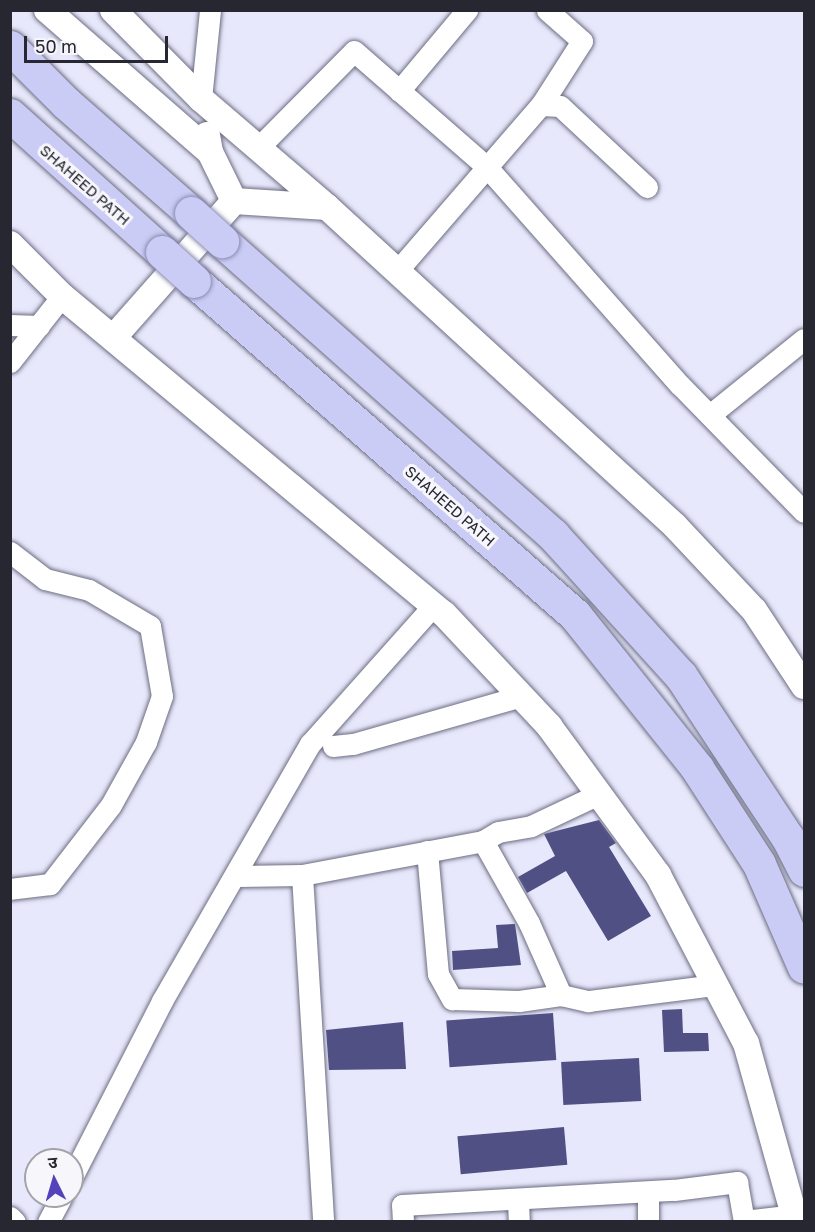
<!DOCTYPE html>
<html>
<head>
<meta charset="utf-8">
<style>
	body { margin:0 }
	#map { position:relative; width:815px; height:1232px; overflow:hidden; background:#e7e8fb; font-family:"Golos Text","Noto Sans Devanagari",sans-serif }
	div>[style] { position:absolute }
	.building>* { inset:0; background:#515085; transform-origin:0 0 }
	.roads { filter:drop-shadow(0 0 2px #6c6d82) drop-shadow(0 0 2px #6c6d82) }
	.minor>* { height:21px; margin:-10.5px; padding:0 10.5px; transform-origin:10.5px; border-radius:10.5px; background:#fff }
	.tertiary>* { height:26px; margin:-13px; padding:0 13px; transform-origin:13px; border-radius:13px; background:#fff }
	.trunk>* { height:33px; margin:-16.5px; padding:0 16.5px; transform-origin:16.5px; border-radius:16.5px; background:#cbccf6 }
	.bridges { filter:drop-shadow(0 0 2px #898aaf) drop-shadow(0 0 2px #898aaf) }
	.trunk-bridge>* { height:33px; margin:-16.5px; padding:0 16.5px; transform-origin:16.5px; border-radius:16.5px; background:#cbccf6 }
	span { translate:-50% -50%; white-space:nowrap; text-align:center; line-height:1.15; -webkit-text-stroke:6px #f6f6fb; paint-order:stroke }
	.street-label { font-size:15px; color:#262730 }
	.frame { position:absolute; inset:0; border:12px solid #262730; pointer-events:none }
	.north { position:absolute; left:24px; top:1148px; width:60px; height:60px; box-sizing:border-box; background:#f6f6fb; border:2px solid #a3a3aa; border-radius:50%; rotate:355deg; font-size:16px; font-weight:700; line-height:24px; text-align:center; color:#262730 }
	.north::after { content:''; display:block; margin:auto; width:21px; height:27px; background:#5342b9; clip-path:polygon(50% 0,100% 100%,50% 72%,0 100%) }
	.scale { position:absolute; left:24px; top:36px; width:144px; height:27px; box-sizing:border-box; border:3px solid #262730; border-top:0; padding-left:8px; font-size:18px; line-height:21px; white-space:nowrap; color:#262730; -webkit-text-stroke:4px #f6f6fb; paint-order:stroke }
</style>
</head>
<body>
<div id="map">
	<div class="building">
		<i style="clip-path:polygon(599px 820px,616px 843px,609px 847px,651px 916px,608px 941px,566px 871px,527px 893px,518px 877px,555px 856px,544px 834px)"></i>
		<i style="clip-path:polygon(515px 924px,521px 965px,453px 970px,452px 951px,498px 948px,496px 925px)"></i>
		<i style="clip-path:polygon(682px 1009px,683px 1033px,708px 1033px,709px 1051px,664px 1052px,662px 1010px)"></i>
		<i style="left:553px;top:1013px;width:47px;height:107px;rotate:86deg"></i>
		<i style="clip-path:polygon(403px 1022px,406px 1069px,329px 1070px,326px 1030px)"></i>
		<i style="left:639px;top:1058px;width:43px;height:78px;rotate:87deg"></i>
		<i style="left:564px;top:1127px;width:38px;height:107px;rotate:85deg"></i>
	</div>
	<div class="roads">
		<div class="minor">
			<i style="left:399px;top:91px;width:106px;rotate:-50deg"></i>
			<i style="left:201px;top:99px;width:89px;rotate:-84.2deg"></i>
			<i style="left:541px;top:105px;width:76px;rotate:-57.4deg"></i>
			<i style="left:582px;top:41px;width:47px;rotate:-138.5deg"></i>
			<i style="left:258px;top:148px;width:136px;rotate:-45.3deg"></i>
			<i style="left:354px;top:51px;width:175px;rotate:41.1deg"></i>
			<i style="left:486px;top:166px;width:293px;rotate:48.5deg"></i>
			<i style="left:680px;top:385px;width:177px;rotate:45.7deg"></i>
			<i style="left:397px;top:271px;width:220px;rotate:-49.1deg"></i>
			<i style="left:541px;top:105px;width:19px;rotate:3deg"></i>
			<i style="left:560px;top:106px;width:119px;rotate:43deg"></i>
			<i style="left:10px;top:325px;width:29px;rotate:2deg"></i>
			<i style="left:10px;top:362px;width:84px;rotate:-51.8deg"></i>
			<i style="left:711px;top:414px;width:119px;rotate:-38.9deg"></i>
			<i style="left:10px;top:552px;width:44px;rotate:37.6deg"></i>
			<i style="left:45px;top:579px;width:45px;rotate:14deg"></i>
			<i style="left:89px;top:590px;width:71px;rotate:30.5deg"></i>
			<i style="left:150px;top:626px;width:71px;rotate:80.3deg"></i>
			<i style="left:162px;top:696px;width:49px;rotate:109.2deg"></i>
			<i style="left:146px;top:742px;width:72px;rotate:119.1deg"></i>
			<i style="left:111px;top:805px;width:100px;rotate:127.7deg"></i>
			<i style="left:50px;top:884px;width:40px;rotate:172.9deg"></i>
			<i style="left:333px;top:746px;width:20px;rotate:-6deg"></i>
			<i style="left:353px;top:744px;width:172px;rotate:-15.9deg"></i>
			<i style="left:483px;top:841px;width:94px;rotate:60.7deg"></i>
			<i style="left:529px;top:923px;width:79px;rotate:66deg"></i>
			<i style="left:427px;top:851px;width:123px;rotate:84.9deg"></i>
			<i style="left:438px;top:974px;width:29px;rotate:61deg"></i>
			<i style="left:452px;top:999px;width:67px;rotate:1.7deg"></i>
			<i style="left:519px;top:1001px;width:42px;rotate:-8.1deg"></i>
			<i style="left:561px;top:995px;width:28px;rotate:13deg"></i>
			<i style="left:588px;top:1001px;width:128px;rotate:-7.2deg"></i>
			<i style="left:302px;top:875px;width:348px;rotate:86.5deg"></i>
			<i style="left:238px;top:876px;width:64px;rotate:-0.9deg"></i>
			<i style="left:302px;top:875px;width:184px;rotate:-10.6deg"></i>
			<i style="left:483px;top:841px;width:17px;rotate:-31deg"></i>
			<i style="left:498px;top:832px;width:34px;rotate:-10deg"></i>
			<i style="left:531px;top:826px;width:75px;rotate:-25.2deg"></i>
			<i style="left:72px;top:1177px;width:198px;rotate:-62.9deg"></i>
			<i style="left:162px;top:1001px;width:297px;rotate:-60.1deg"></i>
			<i style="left:310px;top:744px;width:186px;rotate:-48.3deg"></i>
			<i style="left:518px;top:1199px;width:23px;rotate:88deg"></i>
			<i style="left:10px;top:1217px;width:7px;rotate:45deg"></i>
			<i style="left:48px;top:1222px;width:30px;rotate:-62deg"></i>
			<i style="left:403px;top:1222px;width:17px;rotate:-93deg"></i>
			<i style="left:402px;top:1205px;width:272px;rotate:-3.2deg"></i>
			<i style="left:674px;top:1190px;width:64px;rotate:-7.2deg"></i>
			<i style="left:737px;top:1182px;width:40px;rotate:80deg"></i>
			<i style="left:744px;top:1221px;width:50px;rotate:-6.8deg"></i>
			<i style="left:648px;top:1222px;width:30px;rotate:-90deg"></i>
		</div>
		<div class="tertiary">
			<i style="left:47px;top:10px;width:216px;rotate:41.1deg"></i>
			<i style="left:113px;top:10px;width:125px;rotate:45.3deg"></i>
			<i style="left:201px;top:99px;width:166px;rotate:40.6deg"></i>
			<i style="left:207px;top:135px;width:17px;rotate:80deg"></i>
			<i style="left:210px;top:152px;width:55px;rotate:63.9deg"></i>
			<i style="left:234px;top:201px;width:93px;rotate:3.7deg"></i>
			<i style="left:327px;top:207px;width:472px;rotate:42.5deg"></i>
			<i style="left:675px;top:526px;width:115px;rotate:46.8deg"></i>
			<i style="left:754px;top:610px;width:91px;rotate:56.7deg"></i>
			<i style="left:10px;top:244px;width:74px;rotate:45deg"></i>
			<i style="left:62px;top:296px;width:497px;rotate:39.8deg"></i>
			<i style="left:444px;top:614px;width:154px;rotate:46.8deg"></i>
			<i style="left:549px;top:726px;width:185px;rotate:53.8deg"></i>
			<i style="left:658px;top:875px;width:190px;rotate:62.4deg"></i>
			<i style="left:746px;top:1043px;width:186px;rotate:74.4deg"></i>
			<i style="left:113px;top:338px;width:183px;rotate:-48.5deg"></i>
		</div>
		<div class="trunk">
			<i style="left:10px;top:47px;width:79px;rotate:45deg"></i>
			<i style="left:66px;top:103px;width:167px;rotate:41.3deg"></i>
			<i style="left:10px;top:115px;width:205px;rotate:42deg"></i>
			<i style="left:222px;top:241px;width:443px;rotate:41.6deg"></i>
			<i style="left:553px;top:535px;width:190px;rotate:47.8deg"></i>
			<i style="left:681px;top:676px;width:194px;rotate:56.6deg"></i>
			<i style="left:788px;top:838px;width:36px;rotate:63deg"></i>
			<i style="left:194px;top:281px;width:507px;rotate:41.24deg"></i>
			<i style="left:575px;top:615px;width:196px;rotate:51.4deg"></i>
			<i style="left:697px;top:768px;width:114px;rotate:57.1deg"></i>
			<i style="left:759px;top:864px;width:112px;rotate:66.4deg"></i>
		</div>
	</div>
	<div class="bridges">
		<div class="trunk-bridge">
			<i style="left:191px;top:213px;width:42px;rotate:42.1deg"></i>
			<i style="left:162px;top:252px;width:43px;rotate:42.2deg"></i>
		</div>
	</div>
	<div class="street-label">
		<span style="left:85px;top:185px;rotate:41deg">SHAHEED PATH</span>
		<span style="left:450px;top:506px;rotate:41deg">SHAHEED PATH</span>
	</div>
	<div class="frame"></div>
	<div class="north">उ</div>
	<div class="scale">50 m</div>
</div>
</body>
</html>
